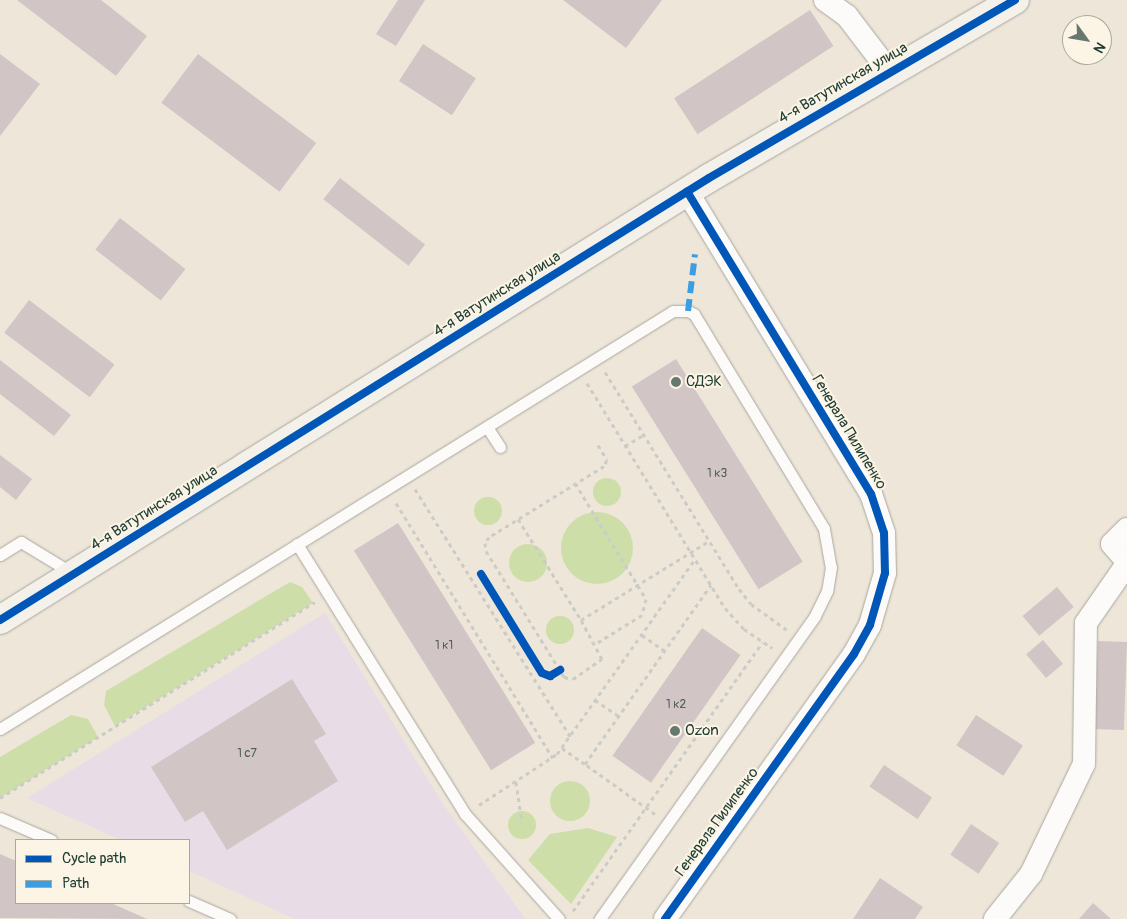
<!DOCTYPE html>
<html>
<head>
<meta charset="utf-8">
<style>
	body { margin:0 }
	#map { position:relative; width:1127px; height:919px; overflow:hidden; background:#eee6d9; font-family:Pangolin,sans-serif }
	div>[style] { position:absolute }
	.built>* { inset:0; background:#e8dce7 }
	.green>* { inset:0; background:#cddea9 }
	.round { border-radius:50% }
	.building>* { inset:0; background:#d2c5c5; transform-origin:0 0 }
	.path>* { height:3px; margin-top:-1.5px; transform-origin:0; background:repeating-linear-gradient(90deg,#cbccc8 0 4px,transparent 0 8px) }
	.roads { filter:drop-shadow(0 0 1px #a8a79f) drop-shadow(0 0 1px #a8a79f) }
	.lane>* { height:11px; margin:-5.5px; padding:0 5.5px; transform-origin:5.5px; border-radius:5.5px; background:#fcfbf9 }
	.street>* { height:22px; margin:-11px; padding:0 11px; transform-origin:11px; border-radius:11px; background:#fcfbf9 }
	.secondary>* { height:28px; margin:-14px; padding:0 14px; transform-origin:14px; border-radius:14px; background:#f4f1eb }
	.quiet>* { height:6px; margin-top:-3px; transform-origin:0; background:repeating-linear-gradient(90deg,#3c9ee2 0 12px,transparent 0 18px) }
	.cycleway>* { height:8px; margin:-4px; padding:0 4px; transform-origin:4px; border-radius:4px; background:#0057b8 }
	.dots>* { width:14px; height:14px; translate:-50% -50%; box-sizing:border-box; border:2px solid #fcf5e5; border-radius:50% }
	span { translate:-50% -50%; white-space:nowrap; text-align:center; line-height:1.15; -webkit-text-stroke:4px #fcf5e5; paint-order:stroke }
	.number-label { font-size:12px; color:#4c5f58 }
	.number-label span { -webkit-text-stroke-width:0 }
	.street-label { font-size:15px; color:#1f3d34 }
	.poi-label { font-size:15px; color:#1f3d34 }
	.left { translate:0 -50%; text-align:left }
	.legend { position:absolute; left:15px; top:839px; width:175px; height:65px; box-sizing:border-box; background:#fcf5e5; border:1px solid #a4ab9e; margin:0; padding:6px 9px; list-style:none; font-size:15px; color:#1f3d34 }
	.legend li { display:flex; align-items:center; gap:10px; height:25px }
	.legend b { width:25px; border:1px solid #a4ab9e }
	.north { position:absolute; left:1062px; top:15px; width:50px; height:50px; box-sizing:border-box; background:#fcf5e5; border:1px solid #a4ab9e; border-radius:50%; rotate:122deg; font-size:14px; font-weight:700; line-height:20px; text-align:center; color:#1f3d34 }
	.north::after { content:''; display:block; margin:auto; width:18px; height:22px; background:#67786e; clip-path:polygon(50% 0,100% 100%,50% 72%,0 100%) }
</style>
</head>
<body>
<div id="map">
	<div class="built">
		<i style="clip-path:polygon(325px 613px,443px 804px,525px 919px,295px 919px,189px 871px,189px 840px,121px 840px,27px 798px)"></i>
	</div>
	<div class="green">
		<i class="round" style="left:593px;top:478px;width:28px;height:28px"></i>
		<i class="round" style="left:474px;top:497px;width:28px;height:28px"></i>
		<i class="round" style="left:561px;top:512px;width:72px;height:72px"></i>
		<i class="round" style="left:509px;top:544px;width:38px;height:38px"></i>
		<i style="clip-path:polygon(290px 582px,302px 587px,313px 603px,115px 726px,104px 705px,106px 691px)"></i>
		<i class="round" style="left:546px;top:616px;width:28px;height:28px"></i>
		<i style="clip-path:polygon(71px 715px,88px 719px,98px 737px,0 798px,0 757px)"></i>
		<i class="round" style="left:550px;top:781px;width:40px;height:40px"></i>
		<i class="round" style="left:508px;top:811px;width:28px;height:28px"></i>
		<i style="clip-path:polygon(588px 828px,617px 837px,571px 904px,528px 860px,550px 834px)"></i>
	</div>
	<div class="building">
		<i style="clip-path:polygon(17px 0,101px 0,147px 36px,116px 76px)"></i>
		<i style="clip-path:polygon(398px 0,425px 0,396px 46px,376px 34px)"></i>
		<i style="clip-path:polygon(563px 0,662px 0,626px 48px)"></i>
		<i style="left:810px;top:10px;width:43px;height:162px;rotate:57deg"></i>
		<i style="left:423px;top:44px;width:63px;height:44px;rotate:33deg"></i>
		<i style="clip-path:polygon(0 54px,40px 84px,0 136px)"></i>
		<i style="left:198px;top:54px;width:148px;height:61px;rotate:37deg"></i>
		<i style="left:340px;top:178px;width:108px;height:27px;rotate:38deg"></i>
		<i style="left:120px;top:218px;width:83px;height:40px;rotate:38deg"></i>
		<i style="left:29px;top:300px;width:107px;height:41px;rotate:37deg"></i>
		<i style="left:676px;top:359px;width:239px;height:52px;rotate:58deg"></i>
		<i style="clip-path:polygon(0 360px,71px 415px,54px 436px,0 394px)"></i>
		<i style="clip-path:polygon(0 455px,32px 479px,16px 500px,0 487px)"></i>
		<i style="left:398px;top:523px;width:259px;height:52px;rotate:58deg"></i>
		<i style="left:1057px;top:587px;width:26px;height:45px;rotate:50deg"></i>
		<i style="left:702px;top:628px;width:47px;height:156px;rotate:35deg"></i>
		<i style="left:1043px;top:640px;width:31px;height:22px;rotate:50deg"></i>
		<i style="left:1098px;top:641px;width:29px;height:88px;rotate:2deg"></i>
		<i style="clip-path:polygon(292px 679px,326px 734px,314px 741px,338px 781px,227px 850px,203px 811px,185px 822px,151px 767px)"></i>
		<i style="left:976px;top:715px;width:56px;height:36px;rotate:33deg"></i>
		<i style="left:884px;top:765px;width:58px;height:26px;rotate:34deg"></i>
		<i style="left:971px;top:824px;width:34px;height:37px;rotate:34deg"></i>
		<i style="clip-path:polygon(0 854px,16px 861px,16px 903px,111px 903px,147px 919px,0 918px)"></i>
		<i style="clip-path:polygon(880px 878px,923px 907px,915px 919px,853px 919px)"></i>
		<i style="clip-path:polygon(1093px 903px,1111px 919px,1079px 919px)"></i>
	</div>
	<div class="path">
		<i style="left:605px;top:372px;width:255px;rotate:58.3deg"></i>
		<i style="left:739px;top:589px;width:19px;rotate:51deg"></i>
		<i style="left:751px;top:604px;width:44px;rotate:35.8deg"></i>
		<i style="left:587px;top:383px;width:264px;rotate:58.5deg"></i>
		<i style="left:725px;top:608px;width:28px;rotate:48deg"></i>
		<i style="left:744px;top:629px;width:34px;rotate:34deg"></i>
		<i style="left:598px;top:445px;width:17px;rotate:59deg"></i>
		<i style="left:607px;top:460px;width:7px;rotate:117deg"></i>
		<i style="left:604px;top:466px;width:135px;rotate:148.3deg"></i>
		<i style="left:489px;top:537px;width:7px;rotate:124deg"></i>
		<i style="left:485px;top:543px;width:8px;rotate:83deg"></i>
		<i style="left:486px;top:551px;width:148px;rotate:58.2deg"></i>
		<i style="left:564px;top:677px;width:9px;rotate:13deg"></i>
		<i style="left:573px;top:679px;width:35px;rotate:-35deg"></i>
		<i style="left:602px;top:659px;width:44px;rotate:-118.3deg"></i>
		<i style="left:581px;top:620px;width:150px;rotate:-31.7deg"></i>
		<i style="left:625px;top:446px;width:21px;rotate:-31deg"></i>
		<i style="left:575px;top:483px;width:136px;rotate:58.5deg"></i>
		<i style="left:646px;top:599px;width:16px;rotate:104deg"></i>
		<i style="left:642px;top:615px;width:55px;rotate:148.3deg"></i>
		<i style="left:415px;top:489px;width:292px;rotate:57.9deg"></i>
		<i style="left:396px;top:503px;width:299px;rotate:58.4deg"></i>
		<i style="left:518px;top:519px;width:119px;rotate:58deg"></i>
		<i style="left:642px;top:635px;width:28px;rotate:35deg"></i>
		<i style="left:595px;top:700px;width:29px;rotate:34deg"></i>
		<i style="left:562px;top:748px;width:28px;rotate:35deg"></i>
		<i style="left:516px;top:782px;width:41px;rotate:81.7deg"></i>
		<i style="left:0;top:798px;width:371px;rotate:-31.9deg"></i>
		<i style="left:479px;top:805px;width:93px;rotate:-33.2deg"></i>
		<i style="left:557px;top:754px;width:239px;rotate:-54.7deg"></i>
		<i style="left:655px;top:814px;width:86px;rotate:-144.5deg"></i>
		<i style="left:585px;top:764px;width:219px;rotate:-54.9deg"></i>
		<i style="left:573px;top:911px;width:329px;rotate:-54.8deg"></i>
	</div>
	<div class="roads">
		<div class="lane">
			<i style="left:487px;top:427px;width:24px;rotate:57deg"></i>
			<i style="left:297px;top:544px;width:318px;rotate:58.1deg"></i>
			<i style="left:465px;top:814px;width:141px;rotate:48.2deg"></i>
			<i style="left:0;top:555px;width:25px;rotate:-32deg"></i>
			<i style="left:21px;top:542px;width:60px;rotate:31.3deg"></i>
			<i style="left:0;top:729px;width:792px;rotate:-31.84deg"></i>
			<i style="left:673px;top:311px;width:15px"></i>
			<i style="left:688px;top:311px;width:7px;rotate:27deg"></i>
			<i style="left:694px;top:314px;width:251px;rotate:58.8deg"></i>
			<i style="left:824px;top:529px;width:39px;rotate:80deg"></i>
			<i style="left:831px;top:567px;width:24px;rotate:99deg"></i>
			<i style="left:827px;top:591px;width:28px;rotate:116deg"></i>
			<i style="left:815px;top:616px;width:372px;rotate:125.4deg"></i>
			<i style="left:0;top:818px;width:56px;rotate:23.3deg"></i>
			<i style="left:189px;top:901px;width:45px;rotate:23.7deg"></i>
		</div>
		<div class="street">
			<i style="left:825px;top:0;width:27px;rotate:36deg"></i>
			<i style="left:847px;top:16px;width:69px;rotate:52.6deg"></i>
			<i style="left:1127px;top:529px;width:21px;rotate:135deg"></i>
			<i style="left:1112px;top:544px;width:23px;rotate:49deg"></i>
			<i style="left:665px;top:919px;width:325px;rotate:-54.5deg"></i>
			<i style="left:854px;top:654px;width:33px;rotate:-61deg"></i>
			<i style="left:870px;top:625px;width:54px;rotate:-73.9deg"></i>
			<i style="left:885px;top:573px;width:40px;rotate:-91.4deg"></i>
			<i style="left:884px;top:533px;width:41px;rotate:-108.4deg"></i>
			<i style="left:871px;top:494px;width:354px;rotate:-121.3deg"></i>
			<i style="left:995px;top:919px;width:58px;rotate:-51.3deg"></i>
			<i style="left:1031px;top:874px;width:122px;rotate:-64.3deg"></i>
			<i style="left:1084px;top:764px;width:141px;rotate:-89.2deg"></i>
			<i style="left:1086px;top:623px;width:72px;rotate:-55.2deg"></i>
		</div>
		<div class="secondary">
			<i style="left:0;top:620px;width:835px;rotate:-31.94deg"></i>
			<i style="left:709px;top:178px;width:354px;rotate:-30.2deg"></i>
		</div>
	</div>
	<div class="quiet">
		<i style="left:688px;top:311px;width:57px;rotate:-83deg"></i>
	</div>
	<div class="cycleway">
		<i style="left:481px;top:574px;width:116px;rotate:58.4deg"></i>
		<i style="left:542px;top:673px;width:9px;rotate:21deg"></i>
		<i style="left:550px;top:676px;width:12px;rotate:-31deg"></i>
		<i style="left:0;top:620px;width:835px;rotate:-31.94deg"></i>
		<i style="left:709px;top:178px;width:354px;rotate:-30.2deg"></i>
		<i style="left:665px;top:919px;width:325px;rotate:-54.5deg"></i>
		<i style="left:854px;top:654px;width:33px;rotate:-61deg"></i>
		<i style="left:870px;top:625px;width:54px;rotate:-73.9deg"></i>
		<i style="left:885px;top:573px;width:40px;rotate:-91.4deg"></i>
		<i style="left:884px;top:533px;width:41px;rotate:-108.4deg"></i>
		<i style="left:871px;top:494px;width:354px;rotate:-121.3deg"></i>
	</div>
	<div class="dots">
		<i style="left:676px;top:382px;background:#67786e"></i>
		<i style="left:675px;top:731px;background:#67786e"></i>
	</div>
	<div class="number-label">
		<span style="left:717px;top:474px">1 к3</span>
		<span style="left:444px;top:646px">1 к1</span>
		<span style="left:676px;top:705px">1 к2</span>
		<span style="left:247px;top:754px">1 с7</span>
	</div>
	<div class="street-label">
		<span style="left:843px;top:83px;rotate:-30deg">4-я Ватутинская улица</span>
		<span style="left:497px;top:294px;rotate:-32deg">4-я Ватутинская улица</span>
		<span style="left:849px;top:432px;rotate:59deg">Генерала Пилипенко</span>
		<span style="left:154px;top:508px;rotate:-32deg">4-я Ватутинская улица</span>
		<span style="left:717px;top:822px;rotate:-54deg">Генерала Пилипенко</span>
	</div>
	<div class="poi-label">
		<span class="left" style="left:686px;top:382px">СДЭК</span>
		<span class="left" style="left:685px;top:731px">Ozon</span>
	</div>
	<ul class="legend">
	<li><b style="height:6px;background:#0057b8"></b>Cycle path</li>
	<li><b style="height:6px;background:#3c9ee2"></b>Path</li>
	</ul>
	<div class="north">N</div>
</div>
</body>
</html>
